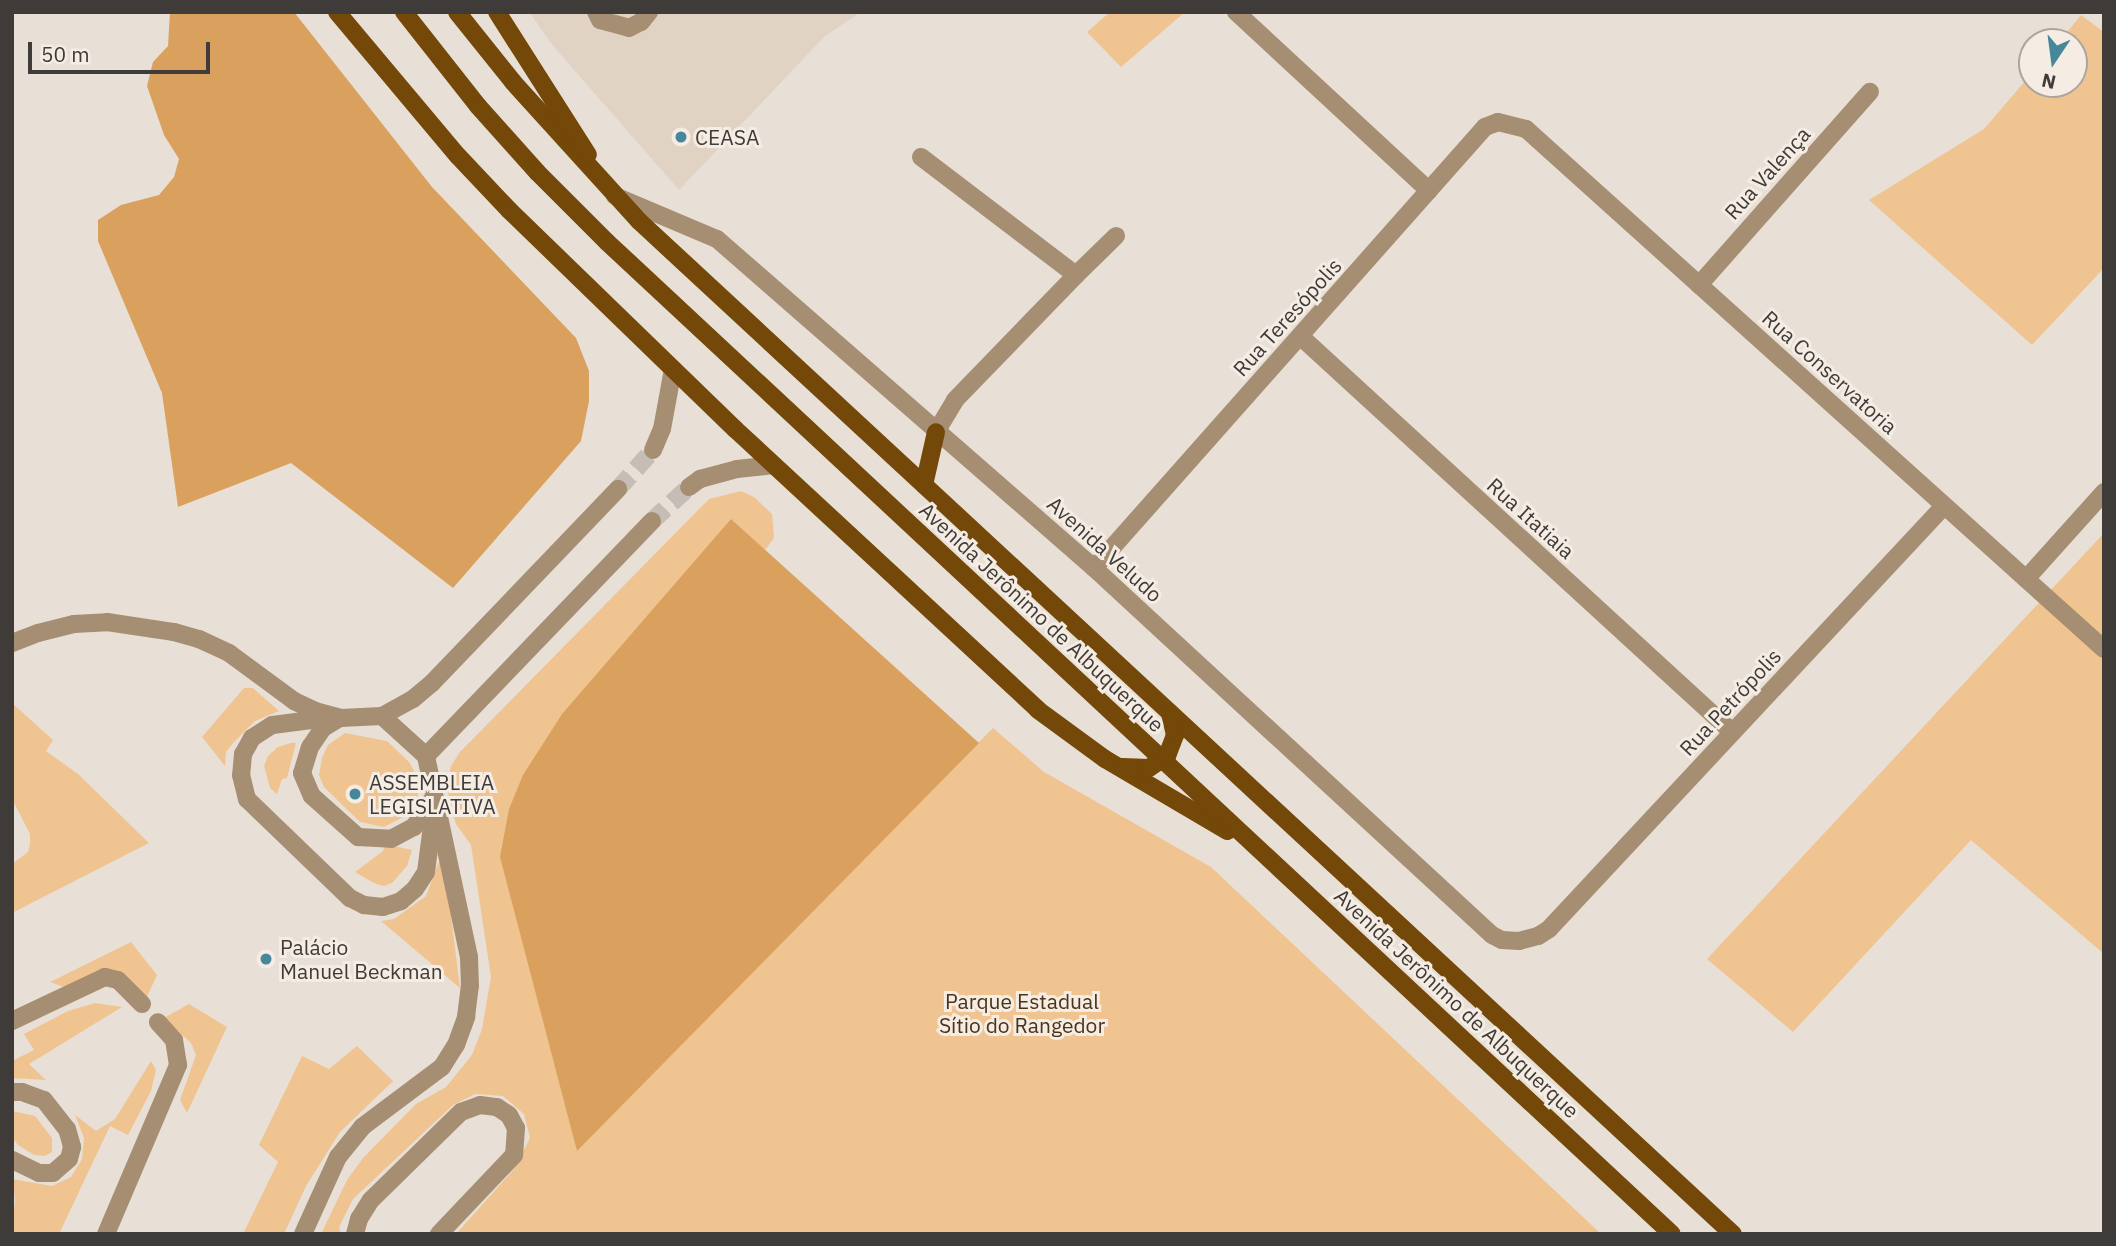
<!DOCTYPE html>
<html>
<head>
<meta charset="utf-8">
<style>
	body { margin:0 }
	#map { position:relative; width:2116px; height:1246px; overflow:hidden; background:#e8dfd6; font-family:"IBM Plex Sans",sans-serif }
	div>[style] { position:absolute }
	.built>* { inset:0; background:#e1d3c4 }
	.green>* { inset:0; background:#f0c491 }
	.forest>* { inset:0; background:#d9a15d }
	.minor-tunnel>* { height:18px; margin-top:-9px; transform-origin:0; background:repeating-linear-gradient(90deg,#c6beb6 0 18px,transparent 0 27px) }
	.minor>* { height:18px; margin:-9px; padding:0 9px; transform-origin:9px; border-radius:9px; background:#a68e72 }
	.major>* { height:18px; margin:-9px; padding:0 9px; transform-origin:9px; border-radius:9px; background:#734808 }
	.dots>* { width:19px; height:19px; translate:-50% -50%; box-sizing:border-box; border:4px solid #f5ece3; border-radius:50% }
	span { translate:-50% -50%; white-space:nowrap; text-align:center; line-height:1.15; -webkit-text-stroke:6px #f5ece3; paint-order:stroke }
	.poi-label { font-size:21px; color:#3f3b38 }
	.left { translate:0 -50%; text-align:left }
	.street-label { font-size:21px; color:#3f3b38 }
	.park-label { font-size:21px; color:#4b3316 }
	.frame { position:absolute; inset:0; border:14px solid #3f3b38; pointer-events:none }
	.north { position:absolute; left:2018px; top:28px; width:70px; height:70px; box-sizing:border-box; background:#f5ece3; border:2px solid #aca59f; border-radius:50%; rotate:193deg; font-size:19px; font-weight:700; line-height:28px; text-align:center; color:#3f3b38 }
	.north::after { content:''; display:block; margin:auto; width:24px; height:32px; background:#47879a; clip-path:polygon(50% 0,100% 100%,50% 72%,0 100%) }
	.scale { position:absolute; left:28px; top:42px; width:182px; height:32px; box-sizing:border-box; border:4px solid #3f3b38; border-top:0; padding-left:9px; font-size:21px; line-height:24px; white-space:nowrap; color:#3f3b38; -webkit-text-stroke:5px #f5ece3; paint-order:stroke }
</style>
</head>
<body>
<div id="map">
	<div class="built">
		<i style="clip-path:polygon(529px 12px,861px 12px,825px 36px,679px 190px,554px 47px)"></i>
	</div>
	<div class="green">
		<i style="clip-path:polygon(1110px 12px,1185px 12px,1121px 67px,1087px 32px)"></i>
		<i style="clip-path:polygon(2081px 15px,2104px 32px,2104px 268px,2032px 345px,1869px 200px,1984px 129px,2032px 73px,2032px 84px,2074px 84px,2074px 42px,2059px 42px)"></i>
		<i style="clip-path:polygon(741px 491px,754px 497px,772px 514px,774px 538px,765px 550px,731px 519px,576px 1150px,993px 728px,1044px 772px,1211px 867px,1601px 1234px,456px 1234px,514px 1169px,530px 1138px,524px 1114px,503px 1096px,475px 1094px,453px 1105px,353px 1199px,339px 1227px,341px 1234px,321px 1234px,347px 1180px,363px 1158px,416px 1104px,446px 1087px,472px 1055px,482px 1029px,491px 977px,471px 845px,456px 824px,450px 805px,447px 784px,451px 766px,460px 752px,709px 499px)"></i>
		<i style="clip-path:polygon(2104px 533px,2104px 954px,1971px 840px,1793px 1032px,1707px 959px)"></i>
		<i style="clip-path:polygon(244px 688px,253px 688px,279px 711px,255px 721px,233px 743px,226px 752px,225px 766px,202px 737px)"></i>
		<i style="clip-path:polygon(12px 703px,53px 740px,46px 751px,78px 774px,149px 843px,12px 913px,12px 864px,28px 852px,30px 844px,30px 834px,12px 799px)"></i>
		<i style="clip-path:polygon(345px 733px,387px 741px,410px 763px,418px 779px,418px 800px,403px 817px,384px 827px,360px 822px,324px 787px,319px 775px,322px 758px,328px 745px)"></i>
		<i style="clip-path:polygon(291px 743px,296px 743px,287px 778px,282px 779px,277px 794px,270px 788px,264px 766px,268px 756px,278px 747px)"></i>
		<i style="clip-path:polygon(385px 844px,412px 850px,407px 866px,392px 883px,384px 886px,374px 883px,355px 872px,383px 851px)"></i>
		<i style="clip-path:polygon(443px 851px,460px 988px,381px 921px,394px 919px,426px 896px)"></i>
		<i style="clip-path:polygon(131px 942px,157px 975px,146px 999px,120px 975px,64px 987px,50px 982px)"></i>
		<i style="clip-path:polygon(95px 1003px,122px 1007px,29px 1064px,46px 1080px,12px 1078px,12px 1061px,34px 1050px,24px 1034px,68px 1011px)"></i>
		<i style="clip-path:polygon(189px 1004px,227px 1027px,187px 1113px,180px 1100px,196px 1055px,191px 1043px,164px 1018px)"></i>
		<i style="clip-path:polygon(357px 1046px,393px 1081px,340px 1132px,306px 1186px,284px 1234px,243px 1234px,278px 1162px,259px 1145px,302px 1056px,329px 1069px)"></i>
		<i style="clip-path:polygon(151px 1061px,156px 1070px,151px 1091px,128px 1135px,110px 1126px,59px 1234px,12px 1234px,15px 1199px,12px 1179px,52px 1186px,71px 1177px,82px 1159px,84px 1138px,75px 1115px,96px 1131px,115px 1119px)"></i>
		<i style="clip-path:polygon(12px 1111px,35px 1116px,52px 1138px,52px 1152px,45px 1156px,34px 1155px,18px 1145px,12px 1137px)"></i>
	</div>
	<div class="forest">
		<i style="clip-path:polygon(170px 12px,294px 12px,432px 187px,576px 338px,589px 371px,589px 401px,581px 441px,453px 588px,291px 463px,178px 507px,162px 393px,98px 241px,98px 220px,121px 205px,159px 195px,174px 177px,179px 159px,164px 135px,147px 86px,153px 62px,168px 46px)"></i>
		<i style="clip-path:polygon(731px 519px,979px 743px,577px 1151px,500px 857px,509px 809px,523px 775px,562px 714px)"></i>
	</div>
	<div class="minor-tunnel">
		<i style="left:618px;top:489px;width:52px;rotate:-48.1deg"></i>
		<i style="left:652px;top:521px;width:50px;rotate:-42.6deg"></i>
	</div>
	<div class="minor">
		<i style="left:596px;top:12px;width:9px;rotate:63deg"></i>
		<i style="left:600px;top:20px;width:30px;rotate:15deg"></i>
		<i style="left:629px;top:28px;width:13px;rotate:-27deg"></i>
		<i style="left:641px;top:22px;width:13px;rotate:-51deg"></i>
		<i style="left:1236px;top:12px;width:263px;rotate:42.8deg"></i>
		<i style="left:921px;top:157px;width:195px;rotate:37.3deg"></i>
		<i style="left:1076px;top:275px;width:56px;rotate:-44.3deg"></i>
		<i style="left:615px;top:196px;width:111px;rotate:22.9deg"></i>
		<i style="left:717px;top:239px;width:500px;rotate:41.11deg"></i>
		<i style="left:1094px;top:568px;width:541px;rotate:42.68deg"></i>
		<i style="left:1492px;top:935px;width:11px;rotate:27deg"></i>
		<i style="left:1502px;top:940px;width:17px;rotate:3deg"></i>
		<i style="left:1519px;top:941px;width:20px;rotate:-15deg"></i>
		<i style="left:1538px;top:936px;width:13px;rotate:-32deg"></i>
		<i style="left:1549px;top:929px;width:579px;rotate:-46.96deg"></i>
		<i style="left:1699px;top:285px;width:258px;rotate:-48.5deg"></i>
		<i style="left:1300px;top:336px;width:586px;rotate:42.51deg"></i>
		<i style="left:936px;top:432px;width:37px;rotate:-59deg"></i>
		<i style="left:955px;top:400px;width:174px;rotate:-45.9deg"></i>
		<i style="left:653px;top:450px;width:23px;rotate:-67deg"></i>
		<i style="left:662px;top:429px;width:61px;rotate:-79.6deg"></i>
		<i style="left:689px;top:487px;width:14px;rotate:-36deg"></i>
		<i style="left:700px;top:479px;width:38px;rotate:-15deg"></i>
		<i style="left:737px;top:469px;width:37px;rotate:-6deg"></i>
		<i style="left:1094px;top:568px;width:589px;rotate:-48.44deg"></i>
		<i style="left:1485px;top:127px;width:14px;rotate:-21deg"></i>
		<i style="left:1498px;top:122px;width:29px;rotate:14deg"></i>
		<i style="left:1526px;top:129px;width:777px;rotate:41.98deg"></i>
		<i style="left:2026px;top:579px;width:117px;rotate:-48.1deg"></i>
		<i style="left:12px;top:643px;width:28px;rotate:-21deg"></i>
		<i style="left:38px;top:633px;width:37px;rotate:-14deg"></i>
		<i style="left:74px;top:624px;width:33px;rotate:-3deg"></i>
		<i style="left:107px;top:622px;width:68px;rotate:8.5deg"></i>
		<i style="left:174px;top:632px;width:26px;rotate:16deg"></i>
		<i style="left:199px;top:639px;width:33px;rotate:25deg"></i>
		<i style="left:229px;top:653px;width:81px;rotate:36.4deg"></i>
		<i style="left:294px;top:701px;width:23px;rotate:25deg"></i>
		<i style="left:315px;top:711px;width:27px;rotate:15deg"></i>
		<i style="left:341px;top:718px;width:41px;rotate:-2.8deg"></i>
		<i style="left:382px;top:716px;width:35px;rotate:-29deg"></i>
		<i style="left:413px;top:699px;width:25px;rotate:-40deg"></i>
		<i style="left:432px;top:683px;width:269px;rotate:-46.2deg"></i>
		<i style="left:327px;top:718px;width:55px;rotate:172.7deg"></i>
		<i style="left:272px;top:725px;width:24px;rotate:147deg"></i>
		<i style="left:252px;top:738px;width:18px;rotate:119deg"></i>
		<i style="left:243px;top:754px;width:21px;rotate:95deg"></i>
		<i style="left:241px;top:775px;width:25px;rotate:76deg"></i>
		<i style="left:247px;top:799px;width:143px;rotate:43.9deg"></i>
		<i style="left:350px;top:898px;width:16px;rotate:27deg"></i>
		<i style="left:364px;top:905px;width:19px;rotate:6deg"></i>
		<i style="left:383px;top:907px;width:19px;rotate:-18deg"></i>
		<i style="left:401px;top:901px;width:18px;rotate:-41deg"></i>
		<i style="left:415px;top:889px;width:20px;rotate:-57deg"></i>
		<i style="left:426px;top:872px;width:54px;rotate:-82.6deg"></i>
		<i style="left:338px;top:719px;width:17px;rotate:149deg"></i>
		<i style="left:323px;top:728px;width:23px;rotate:124deg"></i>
		<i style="left:310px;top:747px;width:27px;rotate:107deg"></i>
		<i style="left:302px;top:773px;width:25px;rotate:67deg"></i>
		<i style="left:312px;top:796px;width:62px;rotate:41.7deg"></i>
		<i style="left:358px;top:837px;width:33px;rotate:3deg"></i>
		<i style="left:391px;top:839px;width:26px;rotate:-28deg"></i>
		<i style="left:414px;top:827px;width:31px;rotate:-57deg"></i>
		<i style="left:426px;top:756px;width:326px;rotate:-46.1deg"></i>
		<i style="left:12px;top:1021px;width:103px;rotate:-25.3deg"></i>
		<i style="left:105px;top:977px;width:13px;rotate:13deg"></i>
		<i style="left:118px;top:980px;width:34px;rotate:45deg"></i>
		<i style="left:12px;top:1092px;width:10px"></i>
		<i style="left:22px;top:1092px;width:23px;rotate:20deg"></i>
		<i style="left:44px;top:1100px;width:37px;rotate:52deg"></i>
		<i style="left:67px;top:1129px;width:19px;rotate:74deg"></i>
		<i style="left:72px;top:1147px;width:12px;rotate:104deg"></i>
		<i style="left:69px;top:1159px;width:21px;rotate:139deg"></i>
		<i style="left:53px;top:1173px;width:14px;rotate:180deg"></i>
		<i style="left:39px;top:1173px;width:30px;rotate:-154deg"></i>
		<i style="left:106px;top:1234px;width:184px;rotate:-66.9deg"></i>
		<i style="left:178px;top:1065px;width:25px;rotate:-99deg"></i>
		<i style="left:174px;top:1040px;width:24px;rotate:-132deg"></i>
		<i style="left:303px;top:1234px;width:85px;rotate:-65.6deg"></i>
		<i style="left:338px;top:1157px;width:38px;rotate:-51deg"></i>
		<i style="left:362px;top:1127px;width:100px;rotate:-36.9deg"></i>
		<i style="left:442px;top:1067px;width:26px;rotate:-58deg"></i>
		<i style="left:456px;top:1045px;width:30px;rotate:-70deg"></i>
		<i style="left:466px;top:1017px;width:31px;rotate:-83deg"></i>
		<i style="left:470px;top:986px;width:29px;rotate:-92deg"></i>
		<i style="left:469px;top:957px;width:206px;rotate:-102.1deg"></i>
		<i style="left:426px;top:756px;width:59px;rotate:-137.7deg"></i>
		<i style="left:355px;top:1234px;width:16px;rotate:-75deg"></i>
		<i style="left:359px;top:1219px;width:22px;rotate:-58deg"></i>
		<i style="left:371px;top:1200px;width:126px;rotate:-44.4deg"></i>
		<i style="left:461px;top:1112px;width:20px;rotate:-20deg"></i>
		<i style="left:480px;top:1105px;width:17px;rotate:7deg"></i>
		<i style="left:497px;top:1107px;width:14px;rotate:34deg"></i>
		<i style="left:509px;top:1115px;width:15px;rotate:62deg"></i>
		<i style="left:516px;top:1128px;width:27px;rotate:94deg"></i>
		<i style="left:514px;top:1155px;width:109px;rotate:133.5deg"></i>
	</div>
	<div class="major">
		<i style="left:337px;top:12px;width:188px;rotate:50deg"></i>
		<i style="left:458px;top:156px;width:74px;rotate:46.6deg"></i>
		<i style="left:509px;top:210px;width:315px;rotate:44.1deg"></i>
		<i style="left:735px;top:429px;width:413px;rotate:42.8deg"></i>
		<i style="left:1038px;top:710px;width:83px;rotate:36.2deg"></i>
		<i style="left:1105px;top:759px;width:142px;rotate:30.5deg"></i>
		<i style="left:404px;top:12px;width:120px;rotate:51.8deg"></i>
		<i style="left:478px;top:106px;width:89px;rotate:48.2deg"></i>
		<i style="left:537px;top:172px;width:99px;rotate:45deg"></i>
		<i style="left:607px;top:242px;width:1455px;rotate:42.97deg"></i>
		<i style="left:457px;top:12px;width:90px;rotate:51.3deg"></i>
		<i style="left:513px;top:82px;width:188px;rotate:47.8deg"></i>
		<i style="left:639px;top:221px;width:1491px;rotate:42.8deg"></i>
		<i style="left:497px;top:12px;width:169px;rotate:57.5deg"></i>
		<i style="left:924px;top:485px;width:54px;rotate:-77.2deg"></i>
		<i style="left:1122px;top:767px;width:27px;rotate:2deg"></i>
		<i style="left:1149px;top:768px;width:22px;rotate:-34deg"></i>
		<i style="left:1167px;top:756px;width:22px;rotate:-69deg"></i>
		<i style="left:1175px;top:735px;width:23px;rotate:-103deg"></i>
	</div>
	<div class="dots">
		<i style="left:681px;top:137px;background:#47879a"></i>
		<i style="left:355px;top:794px;background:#47879a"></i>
		<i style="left:266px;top:959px;background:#47879a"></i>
	</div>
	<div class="poi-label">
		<span class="left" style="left:695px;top:137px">CEASA</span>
		<span class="left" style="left:369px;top:794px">ASSEMBLEIA<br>LEGISLATIVA</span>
		<span class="left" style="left:280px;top:959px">Palácio<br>Manuel Beckman</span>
	</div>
	<div class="street-label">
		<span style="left:1767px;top:173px;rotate:-48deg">Rua Valença</span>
		<span style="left:1287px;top:317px;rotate:-48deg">Rua Teresópolis</span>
		<span style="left:1830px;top:372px;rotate:42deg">Rua Conservatoria</span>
		<span style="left:1531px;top:518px;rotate:42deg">Rua Itatiaia</span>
		<span style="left:1105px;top:549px;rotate:42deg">Avenida Veludo</span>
		<span style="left:1042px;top:617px;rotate:43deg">Avenida Jerônimo de Albuquerque</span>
		<span style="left:1730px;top:702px;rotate:-47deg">Rua Petrópolis</span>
		<span style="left:1457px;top:1003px;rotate:43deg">Avenida Jerônimo de Albuquerque</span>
	</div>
	<div class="park-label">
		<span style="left:1022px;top:1013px">Parque Estadual<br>Sítio do Rangedor</span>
	</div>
	<div class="frame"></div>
	<div class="north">N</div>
	<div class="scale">50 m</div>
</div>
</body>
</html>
